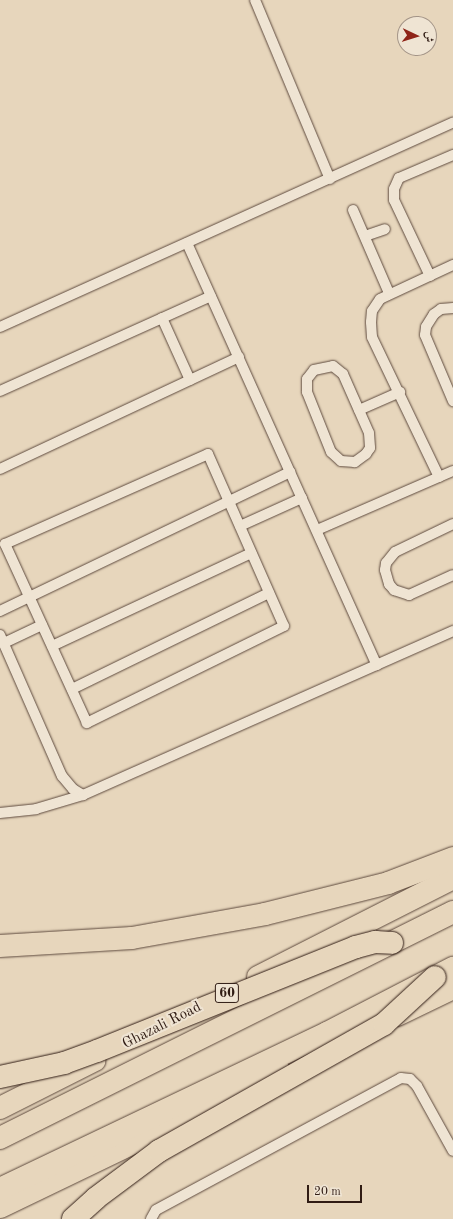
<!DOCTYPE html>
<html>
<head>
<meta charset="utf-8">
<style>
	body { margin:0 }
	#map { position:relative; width:453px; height:1219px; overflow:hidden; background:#e7d6bc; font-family:"Old Standard TT",Amiri,serif }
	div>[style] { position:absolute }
	.roads { filter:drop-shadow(0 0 1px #5e4a3e) drop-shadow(0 0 1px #5e4a3e) }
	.lane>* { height:10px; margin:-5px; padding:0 5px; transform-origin:5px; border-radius:5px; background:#efe4d3 }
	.primary>* { height:22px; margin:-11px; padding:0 11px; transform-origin:11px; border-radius:11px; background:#e7d6bc }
	.highway>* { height:22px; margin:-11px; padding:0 11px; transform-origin:11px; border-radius:11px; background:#e7d6bc }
	.bridges { filter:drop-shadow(0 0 1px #301c14) drop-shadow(0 0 1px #301c14) }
	.highway-bridge>* { height:22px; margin:-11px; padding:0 11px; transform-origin:11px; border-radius:11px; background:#e7d6bc }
	span { translate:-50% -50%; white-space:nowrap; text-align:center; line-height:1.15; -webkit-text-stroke:4px #efe4d3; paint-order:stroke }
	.shield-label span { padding:1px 3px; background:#efe4d3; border:1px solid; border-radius:3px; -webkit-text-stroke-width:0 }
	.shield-label { font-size:14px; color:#301c14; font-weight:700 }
	.street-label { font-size:15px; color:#301c14 }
	.north { position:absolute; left:397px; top:16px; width:40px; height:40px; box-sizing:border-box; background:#efe4d3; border:1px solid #a39487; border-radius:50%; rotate:94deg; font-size:11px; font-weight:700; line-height:16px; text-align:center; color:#301c14 }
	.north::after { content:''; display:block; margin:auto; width:14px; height:18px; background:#8f2418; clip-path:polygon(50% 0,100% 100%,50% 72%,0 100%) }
	.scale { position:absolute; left:307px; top:1185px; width:55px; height:18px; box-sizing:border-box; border:2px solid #301c14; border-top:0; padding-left:5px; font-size:12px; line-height:14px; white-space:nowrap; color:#301c14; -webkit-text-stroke:3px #efe4d3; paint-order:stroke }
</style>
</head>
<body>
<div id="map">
	<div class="roads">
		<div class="lane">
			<i style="left:255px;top:0;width:194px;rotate:67.3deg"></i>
			<i style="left:353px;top:210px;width:90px;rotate:66.6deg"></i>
			<i style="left:365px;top:236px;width:21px;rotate:-19deg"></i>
			<i style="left:187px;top:243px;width:463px;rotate:65.8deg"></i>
			<i style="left:430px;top:276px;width:84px;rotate:-115.3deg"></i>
			<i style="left:394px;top:200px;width:11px;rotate:-90deg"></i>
			<i style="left:394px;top:189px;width:12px;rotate:-66deg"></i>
			<i style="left:399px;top:178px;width:59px;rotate:-23.1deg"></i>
			<i style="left:453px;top:308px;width:12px;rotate:175deg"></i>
			<i style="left:441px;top:309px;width:9px;rotate:144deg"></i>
			<i style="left:434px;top:314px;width:15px;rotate:122deg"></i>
			<i style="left:426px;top:327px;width:8px;rotate:97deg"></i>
			<i style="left:425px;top:335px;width:72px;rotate:67deg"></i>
			<i style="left:162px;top:318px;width:68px;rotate:65.7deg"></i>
			<i style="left:0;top:327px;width:497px;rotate:-24.3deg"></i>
			<i style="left:333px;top:366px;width:13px;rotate:39deg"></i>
			<i style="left:343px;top:374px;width:64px;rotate:66.2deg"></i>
			<i style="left:369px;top:433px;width:15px;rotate:86deg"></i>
			<i style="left:370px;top:448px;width:7px;rotate:124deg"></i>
			<i style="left:366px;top:454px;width:14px;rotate:144deg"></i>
			<i style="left:355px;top:462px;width:14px;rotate:-176deg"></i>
			<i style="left:341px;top:461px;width:13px;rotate:-138deg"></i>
			<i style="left:331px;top:452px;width:65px;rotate:-111.8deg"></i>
			<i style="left:307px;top:392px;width:13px;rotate:-90deg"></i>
			<i style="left:307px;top:379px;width:11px;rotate:-52deg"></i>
			<i style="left:314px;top:370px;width:19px;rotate:-12deg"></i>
			<i style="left:0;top:391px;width:231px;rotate:-24.2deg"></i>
			<i style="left:359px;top:410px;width:45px;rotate:-23.7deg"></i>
			<i style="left:208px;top:454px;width:188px;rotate:66.2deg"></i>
			<i style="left:284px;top:626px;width:220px;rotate:153.8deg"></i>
			<i style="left:87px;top:723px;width:197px;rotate:-114.6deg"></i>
			<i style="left:5px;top:544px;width:222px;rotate:-23.9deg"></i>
			<i style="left:0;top:469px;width:264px;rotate:-25.1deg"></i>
			<i style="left:439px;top:477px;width:155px;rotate:-115.6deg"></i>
			<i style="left:372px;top:337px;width:15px;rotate:-94deg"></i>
			<i style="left:371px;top:322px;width:11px;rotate:-85deg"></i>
			<i style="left:372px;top:311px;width:14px;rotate:-56deg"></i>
			<i style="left:380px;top:299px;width:81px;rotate:-25deg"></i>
			<i style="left:453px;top:524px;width:64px;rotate:154.2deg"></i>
			<i style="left:395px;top:552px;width:14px;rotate:129deg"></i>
			<i style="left:386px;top:563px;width:7px;rotate:98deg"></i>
			<i style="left:385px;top:570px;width:15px;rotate:74deg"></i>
			<i style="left:389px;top:584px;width:8px;rotate:50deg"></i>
			<i style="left:394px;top:590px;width:16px;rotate:18deg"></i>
			<i style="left:409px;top:595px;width:48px;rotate:-24.4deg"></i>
			<i style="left:240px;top:526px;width:68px;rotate:-24.3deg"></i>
			<i style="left:317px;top:530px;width:148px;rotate:-23.5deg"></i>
			<i style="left:0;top:611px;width:322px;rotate:-25.6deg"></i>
			<i style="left:0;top:635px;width:154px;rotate:66.3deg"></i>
			<i style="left:62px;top:776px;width:17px;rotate:50deg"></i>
			<i style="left:73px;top:789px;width:12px;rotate:31deg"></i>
			<i style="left:4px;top:643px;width:42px;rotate:-25.3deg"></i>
			<i style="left:52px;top:646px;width:220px;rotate:-25deg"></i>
			<i style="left:72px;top:689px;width:219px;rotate:-26deg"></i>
			<i style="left:0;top:813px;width:36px;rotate:-6deg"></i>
			<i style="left:36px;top:809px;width:49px;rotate:-16.6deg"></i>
			<i style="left:83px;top:795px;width:405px;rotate:-23.9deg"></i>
			<i style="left:151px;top:1219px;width:10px;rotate:-61deg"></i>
			<i style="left:156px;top:1210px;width:278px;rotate:-28.3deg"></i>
			<i style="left:401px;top:1078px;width:9px;rotate:6deg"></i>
			<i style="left:410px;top:1079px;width:10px;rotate:45deg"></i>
			<i style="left:417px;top:1086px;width:74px;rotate:61deg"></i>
		</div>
		<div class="primary">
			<i style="left:258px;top:977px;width:219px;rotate:-26.9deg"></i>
			<i style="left:397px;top:1015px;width:62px;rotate:-25.7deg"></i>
			<i style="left:0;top:1108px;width:106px;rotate:-26.8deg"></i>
			<i style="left:0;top:1207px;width:311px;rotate:-25.7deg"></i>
		</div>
		<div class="highway">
			<i style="left:0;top:946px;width:132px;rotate:-3.5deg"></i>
			<i style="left:132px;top:938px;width:135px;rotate:-10.2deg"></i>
			<i style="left:265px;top:914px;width:127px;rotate:-14.1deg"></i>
			<i style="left:388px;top:883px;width:70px;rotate:-21deg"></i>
			<i style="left:0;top:1138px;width:506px;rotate:-26.51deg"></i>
			<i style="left:0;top:1189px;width:362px;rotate:-25.5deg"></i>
			<i style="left:327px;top:1033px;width:142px;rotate:-27.3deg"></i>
		</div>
	</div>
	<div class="bridges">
		<div class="highway-bridge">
			<i style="left:0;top:1077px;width:66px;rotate:-12.3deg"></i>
			<i style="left:64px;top:1063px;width:35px;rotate:-20deg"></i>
			<i style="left:97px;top:1051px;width:279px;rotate:-21.9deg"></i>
			<i style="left:356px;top:947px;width:20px;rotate:-15deg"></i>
			<i style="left:375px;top:942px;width:17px;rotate:3deg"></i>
			<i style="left:73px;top:1219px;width:31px;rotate:-42deg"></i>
			<i style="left:96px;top:1198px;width:79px;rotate:-36.7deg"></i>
			<i style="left:159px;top:1151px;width:258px;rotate:-29.4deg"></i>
			<i style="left:384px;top:1024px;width:69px;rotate:-42.7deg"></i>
		</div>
	</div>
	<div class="shield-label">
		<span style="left:227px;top:993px">60</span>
	</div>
	<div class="street-label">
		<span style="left:162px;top:1026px;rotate:-27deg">Ghazali Road</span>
	</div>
	<div class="north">ش</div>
	<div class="scale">20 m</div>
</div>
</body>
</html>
